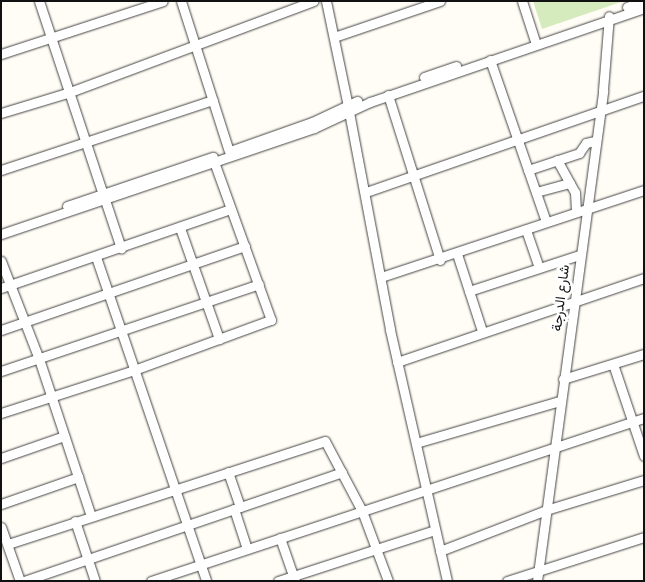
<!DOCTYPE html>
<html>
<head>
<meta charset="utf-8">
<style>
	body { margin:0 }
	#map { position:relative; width:645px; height:582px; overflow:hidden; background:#fffdf5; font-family:Lora,Vazirmatn,serif }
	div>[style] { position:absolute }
	.green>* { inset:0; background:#d5ebbd }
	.roads { filter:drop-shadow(0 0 1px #444) drop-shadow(0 0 1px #444) }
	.minor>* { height:9px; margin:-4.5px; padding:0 4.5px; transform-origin:4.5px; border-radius:4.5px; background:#fff }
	span { translate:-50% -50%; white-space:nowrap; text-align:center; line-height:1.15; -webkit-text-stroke:5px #fff; paint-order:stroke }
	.street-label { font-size:14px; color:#111 }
	.frame { position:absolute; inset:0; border:2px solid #111; pointer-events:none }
</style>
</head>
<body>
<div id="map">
	<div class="green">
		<i style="clip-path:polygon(533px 1px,624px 1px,542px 29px)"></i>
	</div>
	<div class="roads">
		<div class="minor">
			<i style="left:39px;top:1px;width:203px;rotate:71.7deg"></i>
			<i style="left:181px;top:1px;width:157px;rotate:72.3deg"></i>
			<i style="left:326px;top:1px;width:107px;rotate:78.2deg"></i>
			<i style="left:522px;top:1px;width:45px;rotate:72deg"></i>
			<i style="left:627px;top:7px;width:17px;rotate:-21deg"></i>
			<i style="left:334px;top:37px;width:112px;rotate:-18.8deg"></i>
			<i style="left:1px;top:54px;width:170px;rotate:-18.1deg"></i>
			<i style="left:490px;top:60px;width:171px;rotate:70.9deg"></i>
			<i style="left:424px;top:77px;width:34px;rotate:-19deg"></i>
			<i style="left:388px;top:95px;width:173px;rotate:72.5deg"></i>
			<i style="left:349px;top:112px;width:222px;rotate:79.3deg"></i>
			<i style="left:390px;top:330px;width:257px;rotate:77.2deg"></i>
			<i style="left:1px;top:113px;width:72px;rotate:-16.9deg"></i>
			<i style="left:70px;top:92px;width:260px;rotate:-20.5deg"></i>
			<i style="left:230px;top:151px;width:87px;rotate:-19.5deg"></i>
			<i style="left:312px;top:122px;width:50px;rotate:-25deg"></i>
			<i style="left:557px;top:160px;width:37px;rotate:61deg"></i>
			<i style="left:575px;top:192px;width:19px;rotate:87deg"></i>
			<i style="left:1px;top:170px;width:223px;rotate:-18.3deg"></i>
			<i style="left:528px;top:170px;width:54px;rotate:-18.4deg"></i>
			<i style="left:579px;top:153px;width:12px;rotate:-55deg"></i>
			<i style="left:586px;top:143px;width:9px;rotate:-13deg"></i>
			<i style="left:366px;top:192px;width:294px;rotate:-19.1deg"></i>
			<i style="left:536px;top:192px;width:35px;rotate:-15deg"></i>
			<i style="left:105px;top:200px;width:51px;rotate:71.6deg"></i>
			<i style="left:67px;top:206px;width:154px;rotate:-18.6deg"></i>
			<i style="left:180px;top:228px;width:118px;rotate:70.6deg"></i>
			<i style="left:526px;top:230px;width:39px;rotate:71deg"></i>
			<i style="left:1px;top:234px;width:330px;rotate:-18.7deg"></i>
			<i style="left:314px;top:128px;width:62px;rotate:-24.9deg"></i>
			<i style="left:370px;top:102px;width:290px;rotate:-18.9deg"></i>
			<i style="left:457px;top:254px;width:81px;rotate:72deg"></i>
			<i style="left:96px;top:257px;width:342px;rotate:71.2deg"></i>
			<i style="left:1px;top:261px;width:105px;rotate:68.8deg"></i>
			<i style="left:39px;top:359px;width:165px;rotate:71.7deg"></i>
			<i style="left:381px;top:277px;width:277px;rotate:-18.3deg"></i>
			<i style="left:1px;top:288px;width:242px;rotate:-19deg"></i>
			<i style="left:469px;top:291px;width:116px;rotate:-18.1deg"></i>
			<i style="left:1px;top:330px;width:258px;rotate:-19deg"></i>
			<i style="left:397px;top:362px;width:261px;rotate:-18.8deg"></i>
			<i style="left:613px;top:364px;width:97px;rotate:71.4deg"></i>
			<i style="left:1px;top:371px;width:272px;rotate:-18.6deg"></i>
			<i style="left:563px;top:379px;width:85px;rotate:-17.2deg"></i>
			<i style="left:1px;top:413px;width:140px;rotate:-17.9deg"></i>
			<i style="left:134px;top:370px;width:146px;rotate:-20.1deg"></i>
			<i style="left:271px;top:320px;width:168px;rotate:-109.8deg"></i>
			<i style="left:416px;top:443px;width:150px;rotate:-16.3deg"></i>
			<i style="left:1px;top:458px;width:67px;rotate:-19.2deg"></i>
			<i style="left:228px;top:472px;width:37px;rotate:71deg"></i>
			<i style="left:1px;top:504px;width:82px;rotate:-19.3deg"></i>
			<i style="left:234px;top:509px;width:42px;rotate:72deg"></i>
			<i style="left:75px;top:521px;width:63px;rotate:71.6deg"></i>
			<i style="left:1px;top:527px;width:57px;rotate:70.6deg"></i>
			<i style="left:280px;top:538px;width:46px;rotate:70.8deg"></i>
			<i style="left:8px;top:544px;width:333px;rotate:-18deg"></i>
			<i style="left:325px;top:441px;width:79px;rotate:62.1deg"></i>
			<i style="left:362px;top:511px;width:75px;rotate:69.6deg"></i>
			<i style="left:440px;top:551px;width:114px;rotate:-21.1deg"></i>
			<i style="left:546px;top:510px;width:102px;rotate:-17deg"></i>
			<i style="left:24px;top:581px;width:336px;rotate:-18.9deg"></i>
			<i style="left:151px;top:581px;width:519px;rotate:-18.3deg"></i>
			<i style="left:278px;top:581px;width:165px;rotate:-18deg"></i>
			<i style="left:507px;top:581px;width:144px;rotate:-17.8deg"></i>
			<i style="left:537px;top:581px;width:495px;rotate:-82.3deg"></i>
			<i style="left:603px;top:90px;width:74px;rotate:-85.4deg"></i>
		</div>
	</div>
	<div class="street-label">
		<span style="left:560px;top:298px;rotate:-83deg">شارع الدرجة</span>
	</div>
	<div class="frame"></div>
</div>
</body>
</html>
